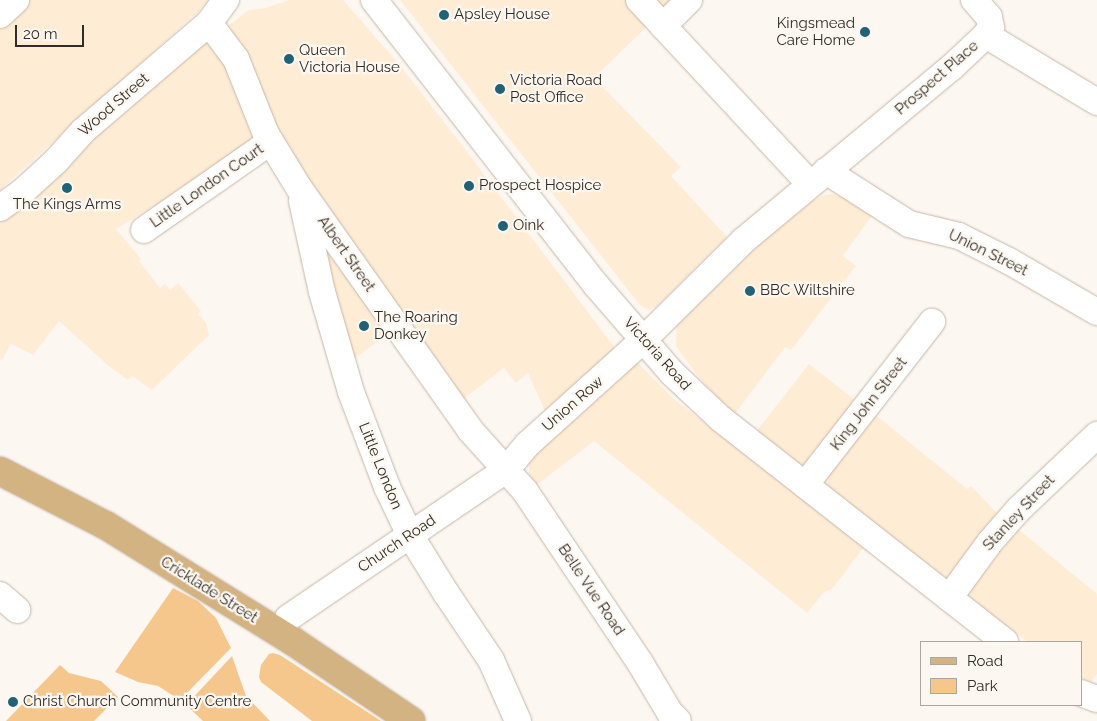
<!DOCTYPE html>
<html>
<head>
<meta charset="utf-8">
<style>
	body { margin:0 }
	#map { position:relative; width:1097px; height:721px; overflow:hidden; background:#fdf7f1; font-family:Raleway,sans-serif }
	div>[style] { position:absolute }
	.built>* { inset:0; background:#ffecd5; transform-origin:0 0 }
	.green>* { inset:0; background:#f5c78c }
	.roads { filter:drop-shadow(0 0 1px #c4b7a8) drop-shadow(0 0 1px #c4b7a8) }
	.minor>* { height:26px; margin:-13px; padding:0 13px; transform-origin:13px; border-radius:13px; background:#fff }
	.major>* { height:28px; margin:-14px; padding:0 14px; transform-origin:14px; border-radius:14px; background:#d4b383 }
	.dots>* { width:14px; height:14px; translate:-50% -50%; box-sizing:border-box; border:2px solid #fdf7f1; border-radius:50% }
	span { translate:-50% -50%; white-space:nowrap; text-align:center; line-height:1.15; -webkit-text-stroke:4.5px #fdf7f1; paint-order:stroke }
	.poi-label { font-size:15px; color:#312c26 }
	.left { translate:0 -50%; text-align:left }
	.right { translate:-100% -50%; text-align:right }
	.street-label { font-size:15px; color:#312c26 }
	.legend { position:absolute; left:920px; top:641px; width:162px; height:65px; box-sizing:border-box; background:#fdf7f1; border:1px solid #aba6a0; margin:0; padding:6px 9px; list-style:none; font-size:15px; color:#312c26 }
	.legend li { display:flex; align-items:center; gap:10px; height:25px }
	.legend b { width:25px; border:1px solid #aba6a0 }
	.scale { position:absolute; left:15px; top:25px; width:69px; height:22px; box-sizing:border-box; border:2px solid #312c26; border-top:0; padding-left:6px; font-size:15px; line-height:18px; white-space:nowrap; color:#312c26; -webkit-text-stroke:4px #fdf7f1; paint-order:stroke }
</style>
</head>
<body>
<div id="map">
	<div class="built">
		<i style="clip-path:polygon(27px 0,208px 0,198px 12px,0 190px,0 26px)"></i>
		<i style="clip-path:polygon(289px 0,343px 0,398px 63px,461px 144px,618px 352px,545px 411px,528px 373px,516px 383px,504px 368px,462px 400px,315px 201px,223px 30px,249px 10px,266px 8px)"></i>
		<i style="clip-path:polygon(400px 0,674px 0,594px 78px,681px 167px,671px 176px,727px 237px,656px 307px,648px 310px,640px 305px)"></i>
		<i style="clip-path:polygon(206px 35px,225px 58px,263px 139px,116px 229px,141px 259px,139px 261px,160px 288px,165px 284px,170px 290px,178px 283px,201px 311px,198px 314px,206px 323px,209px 335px,152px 390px,132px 376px,128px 380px,111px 368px,59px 321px,33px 355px,11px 344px,2px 360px,0 359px,0 223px)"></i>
		<i style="clip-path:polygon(833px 194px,848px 199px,873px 214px,843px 256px,856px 266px,791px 350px,785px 347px,734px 415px,697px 375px,676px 346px,677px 324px,685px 313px,760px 243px,812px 201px,825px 195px)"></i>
		<i style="clip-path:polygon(327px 233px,395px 329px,351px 361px,315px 238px)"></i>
		<i style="clip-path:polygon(634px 359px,674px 399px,864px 547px,832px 589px,824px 592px,807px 613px,594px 441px,534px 487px,529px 477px,529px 458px)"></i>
		<i style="left:809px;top:364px;width:62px;height:88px;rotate:38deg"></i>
		<i style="clip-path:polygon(873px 413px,967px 489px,971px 486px,998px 514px,948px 579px,819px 482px)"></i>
		<i style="clip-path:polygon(1018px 529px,1097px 594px,1097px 674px,1090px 683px,1081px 678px,1081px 642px,1028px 642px,966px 596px)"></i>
	</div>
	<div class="green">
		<i style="clip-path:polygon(173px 588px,198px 601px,216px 618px,231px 648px,180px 700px,158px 686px,138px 682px,115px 672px)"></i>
		<i style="clip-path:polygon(273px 653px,280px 655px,381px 721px,312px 721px,261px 682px,259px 677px,261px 665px,269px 654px)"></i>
		<i style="clip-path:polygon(232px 656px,246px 696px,270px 721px,203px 721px,186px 705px)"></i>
		<i style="clip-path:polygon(60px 665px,69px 673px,101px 681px,118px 697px,94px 721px,6px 721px)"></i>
	</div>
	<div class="roads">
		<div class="minor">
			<i style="left:374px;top:0;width:361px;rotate:52.1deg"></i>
			<i style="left:596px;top:285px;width:116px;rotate:49.2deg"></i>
			<i style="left:672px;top:373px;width:67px;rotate:43.2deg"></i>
			<i style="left:721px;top:419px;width:361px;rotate:38.1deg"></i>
			<i style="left:639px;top:0;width:251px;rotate:47.1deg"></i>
			<i style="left:0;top:15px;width:22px;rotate:-43deg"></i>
			<i style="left:209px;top:23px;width:45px;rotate:53.1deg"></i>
			<i style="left:236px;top:59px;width:81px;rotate:68.2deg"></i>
			<i style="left:266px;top:134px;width:63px;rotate:58.6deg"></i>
			<i style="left:299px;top:188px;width:298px;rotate:54.7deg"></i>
			<i style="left:471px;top:431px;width:81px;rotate:48deg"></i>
			<i style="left:525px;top:491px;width:205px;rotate:56.2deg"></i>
			<i style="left:639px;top:661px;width:61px;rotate:59.2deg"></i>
			<i style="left:670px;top:713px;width:11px;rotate:45deg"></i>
			<i style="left:663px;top:26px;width:37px;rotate:-45deg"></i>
			<i style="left:986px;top:35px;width:130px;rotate:31.1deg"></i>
			<i style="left:826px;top:171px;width:98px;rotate:32.6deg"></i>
			<i style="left:909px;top:224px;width:51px;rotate:13.5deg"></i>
			<i style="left:959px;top:236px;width:56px;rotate:26.6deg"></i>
			<i style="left:1009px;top:261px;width:102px;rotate:30.1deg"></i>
			<i style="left:302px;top:201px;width:93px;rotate:77.6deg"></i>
			<i style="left:322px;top:292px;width:104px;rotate:73.8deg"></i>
			<i style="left:351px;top:392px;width:102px;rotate:69.2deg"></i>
			<i style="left:387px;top:487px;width:53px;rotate:64.4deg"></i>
			<i style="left:410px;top:535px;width:68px;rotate:58.2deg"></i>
			<i style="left:446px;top:593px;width:81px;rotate:56.1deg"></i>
			<i style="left:491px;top:660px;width:67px;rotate:66.1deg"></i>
			<i style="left:0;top:208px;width:26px;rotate:-36deg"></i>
			<i style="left:21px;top:193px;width:47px;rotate:-42.4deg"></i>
			<i style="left:56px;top:161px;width:40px;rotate:-48deg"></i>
			<i style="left:83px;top:131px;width:166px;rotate:-40.6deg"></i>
			<i style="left:209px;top:23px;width:29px;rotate:-54deg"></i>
			<i style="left:144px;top:230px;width:154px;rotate:-34.9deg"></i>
			<i style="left:805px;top:485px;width:207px;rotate:-52.1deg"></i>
			<i style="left:0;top:595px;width:23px;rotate:41deg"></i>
			<i style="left:949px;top:598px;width:69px;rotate:-53.8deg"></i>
			<i style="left:990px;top:542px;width:44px;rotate:-48.7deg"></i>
			<i style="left:1019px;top:509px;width:108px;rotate:-43.5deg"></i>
			<i style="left:288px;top:618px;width:263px;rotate:-34.2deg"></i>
			<i style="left:506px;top:470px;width:34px;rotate:-50deg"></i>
			<i style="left:528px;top:444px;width:155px;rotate:-42.1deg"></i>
			<i style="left:643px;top:340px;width:141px;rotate:-44.7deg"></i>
			<i style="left:743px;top:241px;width:271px;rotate:-39.8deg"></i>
			<i style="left:951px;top:68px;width:48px;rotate:-43.3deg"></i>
			<i style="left:986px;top:35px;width:9px;rotate:-54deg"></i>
			<i style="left:991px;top:28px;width:11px;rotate:-100deg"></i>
			<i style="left:989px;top:17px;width:23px;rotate:-131deg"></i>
			<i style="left:1081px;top:693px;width:17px;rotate:21deg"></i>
		</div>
		<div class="major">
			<i style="left:0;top:471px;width:120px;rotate:27.2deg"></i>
			<i style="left:107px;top:526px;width:220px;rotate:31.8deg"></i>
			<i style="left:294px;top:642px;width:141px;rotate:34deg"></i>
		</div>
	</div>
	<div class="dots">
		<i style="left:444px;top:15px;background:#216277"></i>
		<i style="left:865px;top:32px;background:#216277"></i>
		<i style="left:289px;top:59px;background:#216277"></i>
		<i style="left:500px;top:89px;background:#216277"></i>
		<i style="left:469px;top:186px;background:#216277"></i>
		<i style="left:67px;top:188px;background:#216277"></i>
		<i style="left:503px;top:226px;background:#216277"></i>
		<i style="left:750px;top:291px;background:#216277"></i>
		<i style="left:364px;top:326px;background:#216277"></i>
		<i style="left:13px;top:702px;background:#216277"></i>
	</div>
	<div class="poi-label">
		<span class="left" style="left:454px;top:15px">Apsley House</span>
		<span class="right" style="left:855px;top:32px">Kingsmead<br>Care Home</span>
		<span class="left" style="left:299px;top:59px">Queen<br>Victoria House</span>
		<span class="left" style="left:510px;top:89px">Victoria Road<br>Post Office</span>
		<span class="left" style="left:479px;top:186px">Prospect Hospice</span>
		<span style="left:67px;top:205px">The Kings Arms</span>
		<span class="left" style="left:513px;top:226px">Oink</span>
		<span class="left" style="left:760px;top:291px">BBC Wiltshire</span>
		<span class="left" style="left:374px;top:326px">The Roaring<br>Donkey</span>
		<span class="left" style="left:23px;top:702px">Christ Church Community Centre</span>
	</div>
	<div class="street-label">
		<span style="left:937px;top:78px;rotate:-41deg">Prospect Place</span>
		<span style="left:114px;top:105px;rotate:-41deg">Wood Street</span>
		<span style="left:207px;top:186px;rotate:-35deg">Little London Court</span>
		<span style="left:988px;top:253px;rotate:26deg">Union Street</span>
		<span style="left:346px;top:254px;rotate:55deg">Albert Street</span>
		<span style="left:657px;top:354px;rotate:48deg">Victoria Road</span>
		<span style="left:573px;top:404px;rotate:-41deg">Union Row</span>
		<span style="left:869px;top:404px;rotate:-52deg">King John Street</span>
		<span style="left:380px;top:466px;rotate:68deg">Little London</span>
		<span style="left:1019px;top:513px;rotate:-47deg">Stanley Street</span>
		<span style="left:397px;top:544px;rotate:-34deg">Church Road</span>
		<span style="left:209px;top:590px;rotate:32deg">Cricklade Street</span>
		<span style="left:591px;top:590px;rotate:56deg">Belle Vue Road</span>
	</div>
	<ul class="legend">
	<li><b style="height:6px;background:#d4b383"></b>Road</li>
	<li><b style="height:14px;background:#f5c78c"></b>Park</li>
	</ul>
	<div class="scale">20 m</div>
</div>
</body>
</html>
